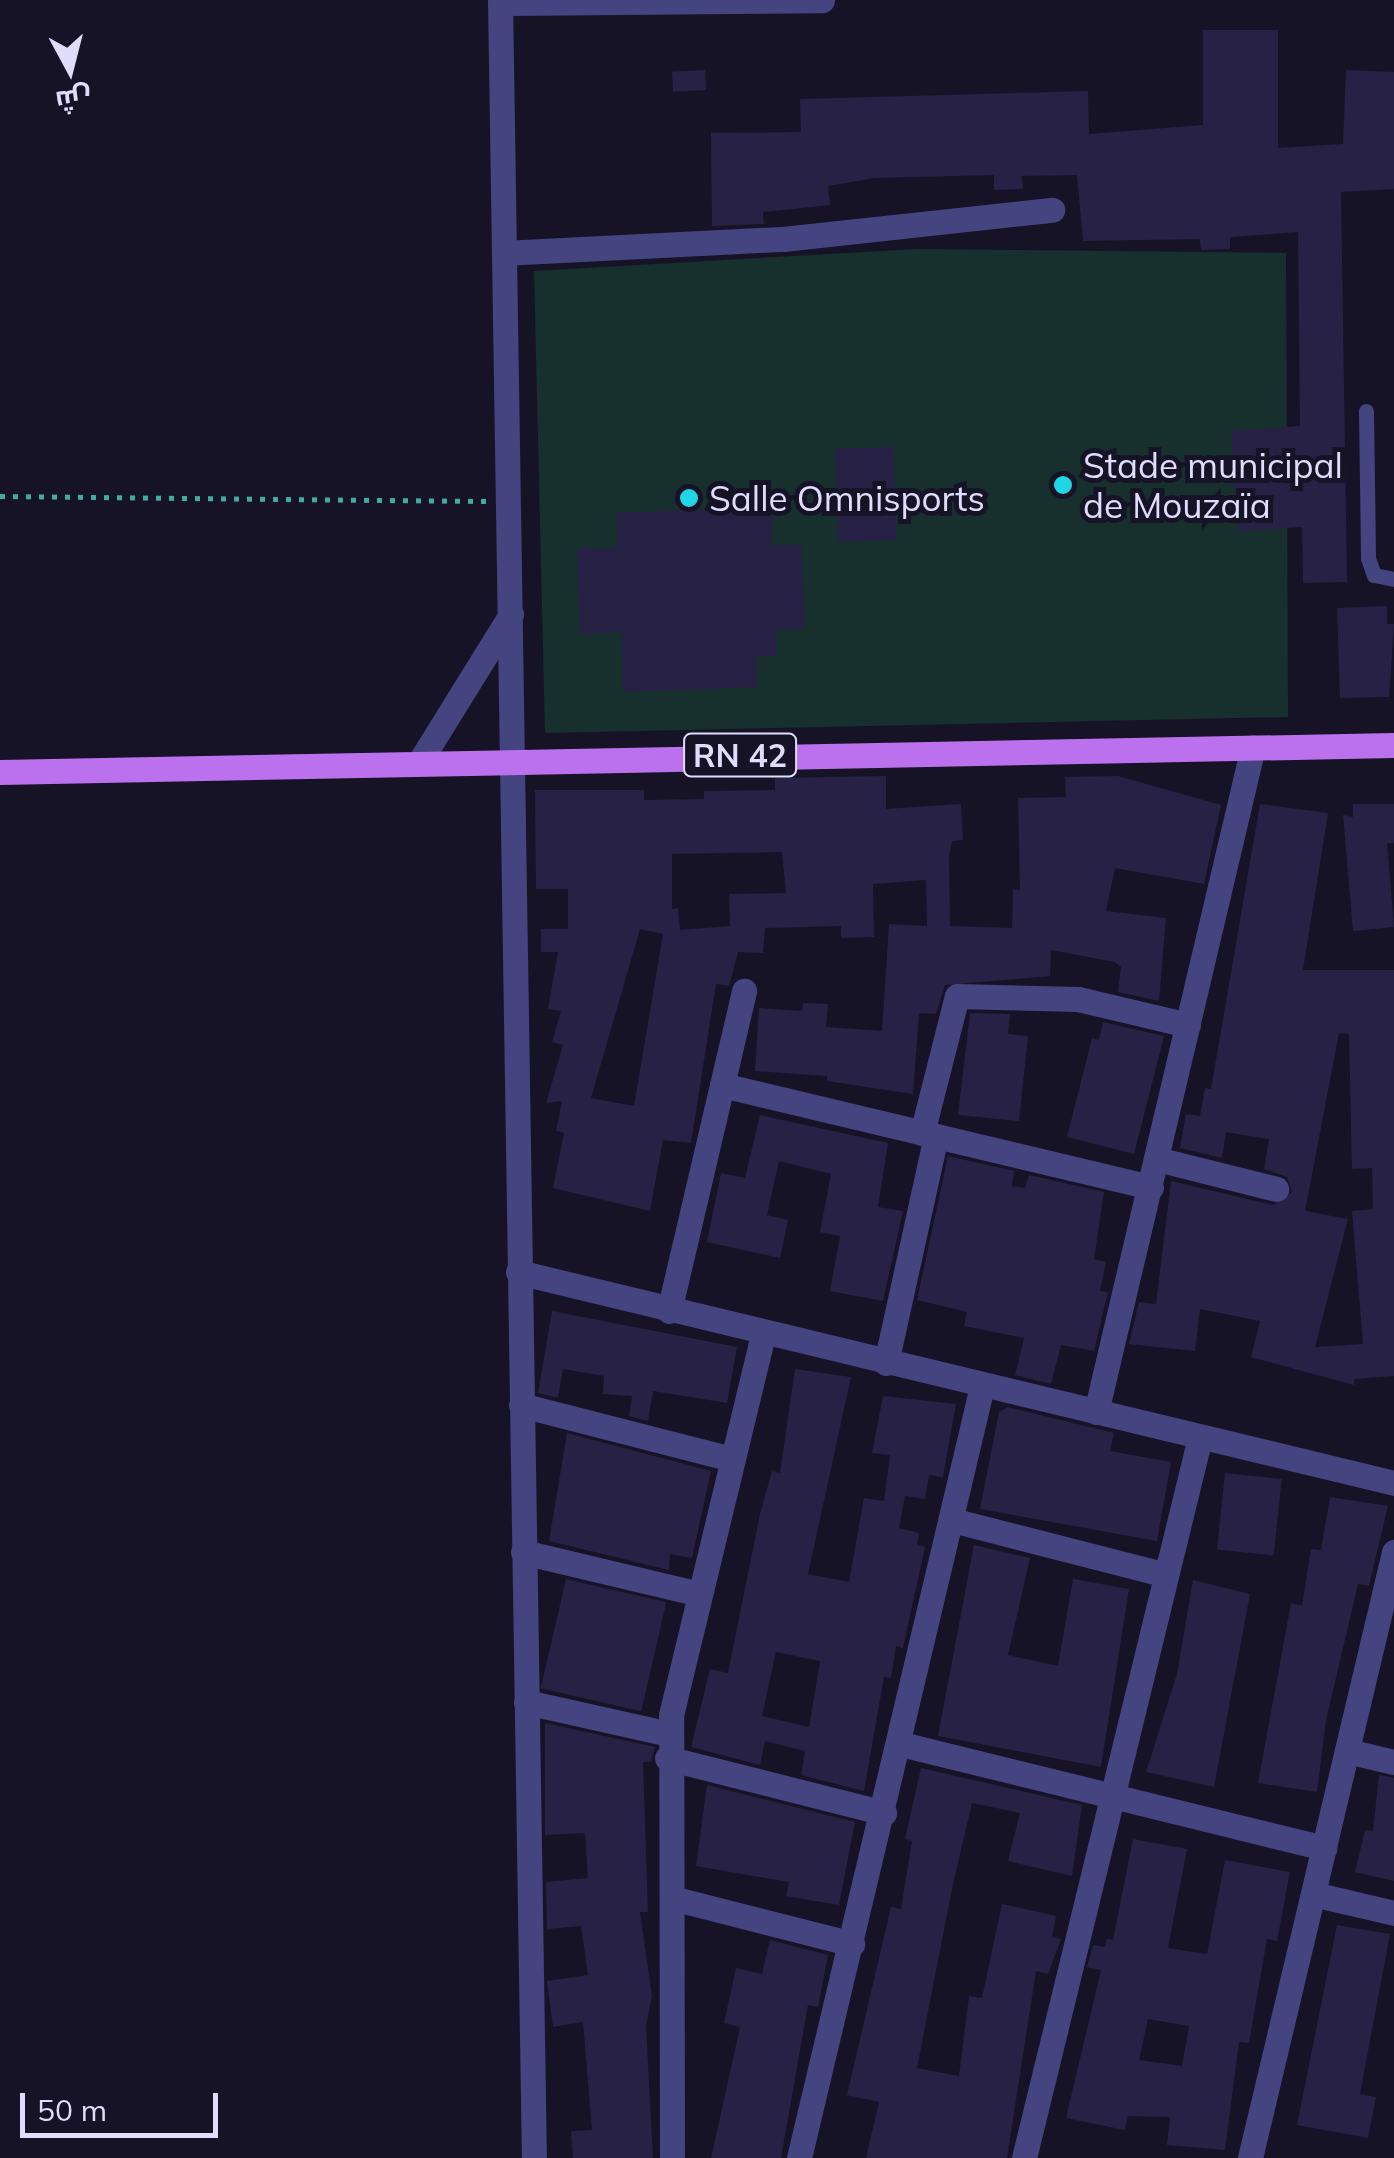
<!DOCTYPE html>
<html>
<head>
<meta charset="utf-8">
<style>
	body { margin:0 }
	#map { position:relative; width:1394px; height:2158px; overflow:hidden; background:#161326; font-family:Mulish,Cairo,sans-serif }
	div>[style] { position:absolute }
	.green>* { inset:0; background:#17302e }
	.building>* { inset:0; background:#272145; transform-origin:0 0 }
	.path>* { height:5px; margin-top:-2.5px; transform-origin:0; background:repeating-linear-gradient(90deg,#3faca2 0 5px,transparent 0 13px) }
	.service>* { height:15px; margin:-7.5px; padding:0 7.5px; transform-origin:7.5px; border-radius:7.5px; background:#444480 }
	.minor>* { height:25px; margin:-12.5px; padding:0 12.5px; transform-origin:12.5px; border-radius:12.5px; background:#444480 }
	.primary>* { height:25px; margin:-12.5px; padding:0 12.5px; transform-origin:12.5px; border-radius:12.5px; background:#bb71ee }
	.dots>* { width:28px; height:28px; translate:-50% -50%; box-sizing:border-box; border:5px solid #161326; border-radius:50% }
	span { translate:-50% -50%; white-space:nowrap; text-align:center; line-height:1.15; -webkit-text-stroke:10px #161326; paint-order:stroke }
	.shield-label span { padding:2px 8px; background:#161326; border:2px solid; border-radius:8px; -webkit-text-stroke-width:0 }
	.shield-label { font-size:32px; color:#dfddfb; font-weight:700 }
	.poi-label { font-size:35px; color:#dfddfb }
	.left { translate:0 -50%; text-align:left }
	.north { position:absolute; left:20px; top:20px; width:100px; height:100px; -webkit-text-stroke:8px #161326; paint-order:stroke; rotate:173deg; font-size:28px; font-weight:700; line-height:40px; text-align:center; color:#dfddfb }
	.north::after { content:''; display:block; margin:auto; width:35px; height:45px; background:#dfddfb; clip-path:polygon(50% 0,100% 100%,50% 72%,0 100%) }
	.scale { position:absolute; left:20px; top:2093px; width:198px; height:45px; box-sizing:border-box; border:5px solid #dfddfb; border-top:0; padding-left:12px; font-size:30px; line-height:35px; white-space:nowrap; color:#dfddfb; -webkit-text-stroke:8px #161326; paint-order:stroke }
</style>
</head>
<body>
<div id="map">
	<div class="green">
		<i style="clip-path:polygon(916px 249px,1286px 253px,1288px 717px,545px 733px,534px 271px)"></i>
	</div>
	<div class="building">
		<i style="clip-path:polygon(1203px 30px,1278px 30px,1278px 148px,1343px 144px,1346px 70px,1394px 72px,1394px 189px,1341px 192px,1347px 582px,1303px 583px,1302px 527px,1238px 531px,1231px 431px,1300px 426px,1298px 232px,1230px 237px,1230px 249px,1201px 250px,1200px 239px,1083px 241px,1077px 175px,1022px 176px,1023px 189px,994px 190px,994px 175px,874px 178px,828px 186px,830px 205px,763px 212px,764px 224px,712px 226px,711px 133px,801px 132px,800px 99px,1088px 91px,1089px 134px,1203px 125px)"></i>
		<i style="left:705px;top:70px;width:20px;height:33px;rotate:87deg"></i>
		<i style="left:893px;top:447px;width:93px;height:58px;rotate:88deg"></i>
		<i style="clip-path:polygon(771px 507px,772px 546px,802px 545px,805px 629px,776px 630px,777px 656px,756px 657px,757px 687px,623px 692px,621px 632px,580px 634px,577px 549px,617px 548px,616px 513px)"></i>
		<i style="clip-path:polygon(1387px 606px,1387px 624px,1394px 624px,1389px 697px,1340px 698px,1337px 608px)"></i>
		<i style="clip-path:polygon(evenodd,886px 776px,886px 809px,961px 804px,963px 840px,952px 841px,949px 857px,950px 926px,1012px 928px,1013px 890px,1020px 890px,1018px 798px,1066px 797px,1065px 777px,1118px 776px,1221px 805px,1204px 884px,1115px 868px,1106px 911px,1166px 918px,1159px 1001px,1118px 992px,1121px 967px,1115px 962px,1051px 950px,1050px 976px,945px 985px,936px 1014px,919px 1013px,913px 1094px,827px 1081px,827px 1076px,755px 1071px,759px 1008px,802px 1011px,803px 1003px,828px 1004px,826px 1027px,882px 1031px,889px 924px,927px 926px,926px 880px,873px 884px,874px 937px,841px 938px,841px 926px,765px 928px,763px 953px,738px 952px,729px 986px,716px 984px,691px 1143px,663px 1140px,650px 1211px,553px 1188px,564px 1133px,556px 1131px,562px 1101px,546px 1103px,563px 1045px,552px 1042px,561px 1011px,548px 1009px,558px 952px,541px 952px,541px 929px,568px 929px,568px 889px,536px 889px,535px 790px,644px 790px,644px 800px,704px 799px,704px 791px,775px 790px,775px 778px,886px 776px,782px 852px,786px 893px,729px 894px,730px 926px,680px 930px,678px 908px,672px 909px,672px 854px,782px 852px,886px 776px,640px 929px,663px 934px,634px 1106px,591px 1098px,640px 929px)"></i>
		<i style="clip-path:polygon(evenodd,1260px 804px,1328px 813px,1303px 970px,1394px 970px,1394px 1376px,1354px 1379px,1354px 1385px,1251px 1357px,1260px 1321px,1200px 1309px,1195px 1351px,1129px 1344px,1139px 1302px,1156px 1304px,1171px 1181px,1273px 1205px,1292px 1192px,1287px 1177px,1264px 1169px,1269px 1139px,1226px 1132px,1222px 1158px,1180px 1148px,1186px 1114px,1200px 1116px,1205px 1088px,1211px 1089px,1260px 804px,1339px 1033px,1349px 1034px,1352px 1169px,1372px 1168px,1373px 1209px,1352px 1211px,1363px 1344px,1315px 1347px,1348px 1219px,1305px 1211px,1339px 1033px)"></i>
		<i style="clip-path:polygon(1353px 804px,1394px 804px,1394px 843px,1387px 843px,1394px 927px,1353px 931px,1343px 815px,1353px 817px)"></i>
		<i style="clip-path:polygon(970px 1013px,1010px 1014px,1008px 1034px,1028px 1036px,1019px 1121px,958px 1115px)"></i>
		<i style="clip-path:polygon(1103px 1022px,1164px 1036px,1134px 1154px,1067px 1137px,1092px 1038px,1099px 1040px)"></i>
		<i style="clip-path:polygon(760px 1115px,888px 1143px,878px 1207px,903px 1211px,883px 1301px,830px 1291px,840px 1236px,820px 1232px,831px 1174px,779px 1161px,767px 1215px,788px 1220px,780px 1258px,707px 1242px,721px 1173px,745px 1178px)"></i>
		<i style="clip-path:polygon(948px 1156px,1014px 1171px,1012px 1186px,1025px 1188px,1029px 1175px,1104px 1192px,1094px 1259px,1106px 1262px,1100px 1291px,1108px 1292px,1094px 1351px,1061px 1345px,1051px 1384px,1015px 1375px,1024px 1338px,964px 1326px,967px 1312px,917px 1300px)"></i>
		<i style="clip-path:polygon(552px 1311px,737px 1347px,727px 1403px,653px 1391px,648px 1421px,629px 1416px,632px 1396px,603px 1394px,604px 1376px,563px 1369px,558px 1398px,538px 1393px)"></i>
		<i style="clip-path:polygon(evenodd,795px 1369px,851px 1377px,808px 1574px,849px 1582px,864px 1498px,884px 1501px,890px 1455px,872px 1453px,883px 1396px,956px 1404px,943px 1477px,929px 1475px,925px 1499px,905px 1496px,899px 1528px,919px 1533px,917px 1545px,925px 1547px,903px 1648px,896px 1646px,891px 1678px,884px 1677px,864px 1791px,801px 1775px,805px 1751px,765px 1741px,760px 1765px,691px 1747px,710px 1669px,728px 1673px,760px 1514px,772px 1471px,780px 1473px,795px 1369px,776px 1652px,820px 1661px,809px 1727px,762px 1716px,776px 1652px)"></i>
		<i style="clip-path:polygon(1008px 1407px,1114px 1433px,1110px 1451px,1171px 1462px,1157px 1541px,980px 1509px,999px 1412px)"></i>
		<i style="clip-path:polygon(567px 1433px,711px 1471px,692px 1558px,670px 1554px,669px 1570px,549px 1541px)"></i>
		<i style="left:1225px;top:1473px;width:57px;height:77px;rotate:6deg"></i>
		<i style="clip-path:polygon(1330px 1497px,1388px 1506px,1369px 1586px,1358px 1584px,1326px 1720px,1317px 1792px,1258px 1783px,1291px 1603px,1302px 1606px,1311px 1549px,1321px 1550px)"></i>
		<i style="clip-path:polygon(974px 1545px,1030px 1558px,1008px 1655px,1058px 1666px,1073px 1579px,1129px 1589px,1101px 1767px,938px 1736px)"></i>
		<i style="left:566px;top:1579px;width:103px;height:112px;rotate:13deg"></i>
		<i style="clip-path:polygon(1193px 1580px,1250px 1594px,1214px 1787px,1146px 1772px,1177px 1674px)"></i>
		<i style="clip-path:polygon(545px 1723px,655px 1747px,651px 1762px,643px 1762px,648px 1912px,640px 1912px,652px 1996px,646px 2026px,653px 2158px,573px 2158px,571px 2131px,592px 2130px,583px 2022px,553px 2027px,547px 1981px,588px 1975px,581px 1926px,547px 1929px,546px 1882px,588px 1878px,585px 1833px,545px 1835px)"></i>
		<i style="clip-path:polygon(921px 1768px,1082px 1805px,1072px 1876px,1008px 1861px,1020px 1813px,972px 1803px,953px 1884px,917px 2068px,959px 2076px,969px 1996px,982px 1998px,1002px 1904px,1056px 1916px,1052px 1937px,1061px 1939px,1048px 1974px,1036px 1971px,1007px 2158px,866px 2158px,879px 2102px,847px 2095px,891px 1907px,901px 1909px,912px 1841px,905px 1839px)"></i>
		<i style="clip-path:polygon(1379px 1775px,1394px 1778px,1394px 1881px,1355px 1872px,1365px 1830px,1373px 1831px)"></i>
		<i style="clip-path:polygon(707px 1785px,855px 1822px,839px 1905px,786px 1896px,789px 1882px,696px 1866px)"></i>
		<i style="clip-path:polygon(evenodd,1133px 1839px,1187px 1849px,1168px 1948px,1207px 1954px,1225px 1860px,1290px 1872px,1277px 1941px,1267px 1939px,1249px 2043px,1239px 2042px,1225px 2150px,1167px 2145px,1170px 2117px,1128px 2116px,1125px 2130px,1066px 2118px,1101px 1970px,1087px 1967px,1093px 1945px,1105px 1947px,1107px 1939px,1113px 1940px,1133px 1839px,1148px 2019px,1189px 2026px,1182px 2066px,1139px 2060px,1148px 2019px)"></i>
		<i style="clip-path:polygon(1337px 1925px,1390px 1934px,1360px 2094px,1376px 2097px,1368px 2138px,1297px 2125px)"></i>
		<i style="clip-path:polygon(770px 1940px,828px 1955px,818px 2007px,808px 2005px,781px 2158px,711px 2158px,740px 2027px,724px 2023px,736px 1968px,762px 1974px)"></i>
	</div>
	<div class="path">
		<i style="left:0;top:496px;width:486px;rotate:0.6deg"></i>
	</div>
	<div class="service">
		<i style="left:1366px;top:411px;width:147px;rotate:89.2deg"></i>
		<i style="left:1368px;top:558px;width:18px;rotate:71deg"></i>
		<i style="left:1374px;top:575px;width:20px;rotate:11deg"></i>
	</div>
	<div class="minor">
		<i style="left:500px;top:0;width:2158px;rotate:89.1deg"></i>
		<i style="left:500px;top:3px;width:322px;rotate:-0.5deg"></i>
		<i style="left:504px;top:253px;width:279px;rotate:-2.9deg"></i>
		<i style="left:783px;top:239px;width:271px;rotate:-6.2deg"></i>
		<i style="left:420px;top:761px;width:173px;rotate:-58.2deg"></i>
		<i style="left:722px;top:1085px;width:441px;rotate:13.4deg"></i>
		<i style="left:922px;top:1133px;width:141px;rotate:-75.7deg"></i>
		<i style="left:957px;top:996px;width:121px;rotate:1.4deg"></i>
		<i style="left:1078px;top:999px;width:113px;rotate:13.3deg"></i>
		<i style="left:1157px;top:1159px;width:123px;rotate:14.1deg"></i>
		<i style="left:518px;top:1272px;width:901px;rotate:13.54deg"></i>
		<i style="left:669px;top:1311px;width:329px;rotate:-76.8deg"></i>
		<i style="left:886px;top:1363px;width:232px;rotate:-77.6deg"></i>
		<i style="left:521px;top:1405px;width:218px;rotate:14.4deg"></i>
		<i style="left:1096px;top:1412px;width:683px;rotate:-76.72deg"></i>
		<i style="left:952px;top:1520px;width:221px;rotate:14.4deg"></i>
		<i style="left:523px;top:1552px;width:181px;rotate:13.4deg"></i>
		<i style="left:526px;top:1702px;width:147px;rotate:12.6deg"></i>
		<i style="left:901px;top:1744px;width:436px;rotate:13.8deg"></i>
		<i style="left:1347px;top:1751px;width:48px;rotate:13.2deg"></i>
		<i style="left:667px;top:1758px;width:224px;rotate:14.2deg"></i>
		<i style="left:1313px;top:1894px;width:83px;rotate:13.2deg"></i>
		<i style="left:672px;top:1898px;width:186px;rotate:14.3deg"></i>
		<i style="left:672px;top:2158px;width:443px;rotate:-90.1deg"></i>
		<i style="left:671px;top:1715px;width:392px;rotate:-76.4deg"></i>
		<i style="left:799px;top:2158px;width:793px;rotate:-76.66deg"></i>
		<i style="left:1024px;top:2158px;width:742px;rotate:-76.28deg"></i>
		<i style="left:1250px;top:2158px;width:623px;rotate:-76.63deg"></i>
	</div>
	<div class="primary">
		<i style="left:0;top:772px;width:1394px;rotate:-1.11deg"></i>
	</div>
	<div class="dots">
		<i style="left:1063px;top:485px;background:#20d6e4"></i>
		<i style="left:689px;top:498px;background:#20d6e4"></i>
	</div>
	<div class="shield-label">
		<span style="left:740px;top:755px">RN 42</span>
	</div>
	<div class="poi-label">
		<span class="left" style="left:1083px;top:485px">Stade municipal<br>de Mouzaïa</span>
		<span class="left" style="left:709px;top:498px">Salle Omnisports</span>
	</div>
	<div class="north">ش</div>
	<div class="scale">50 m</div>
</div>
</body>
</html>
